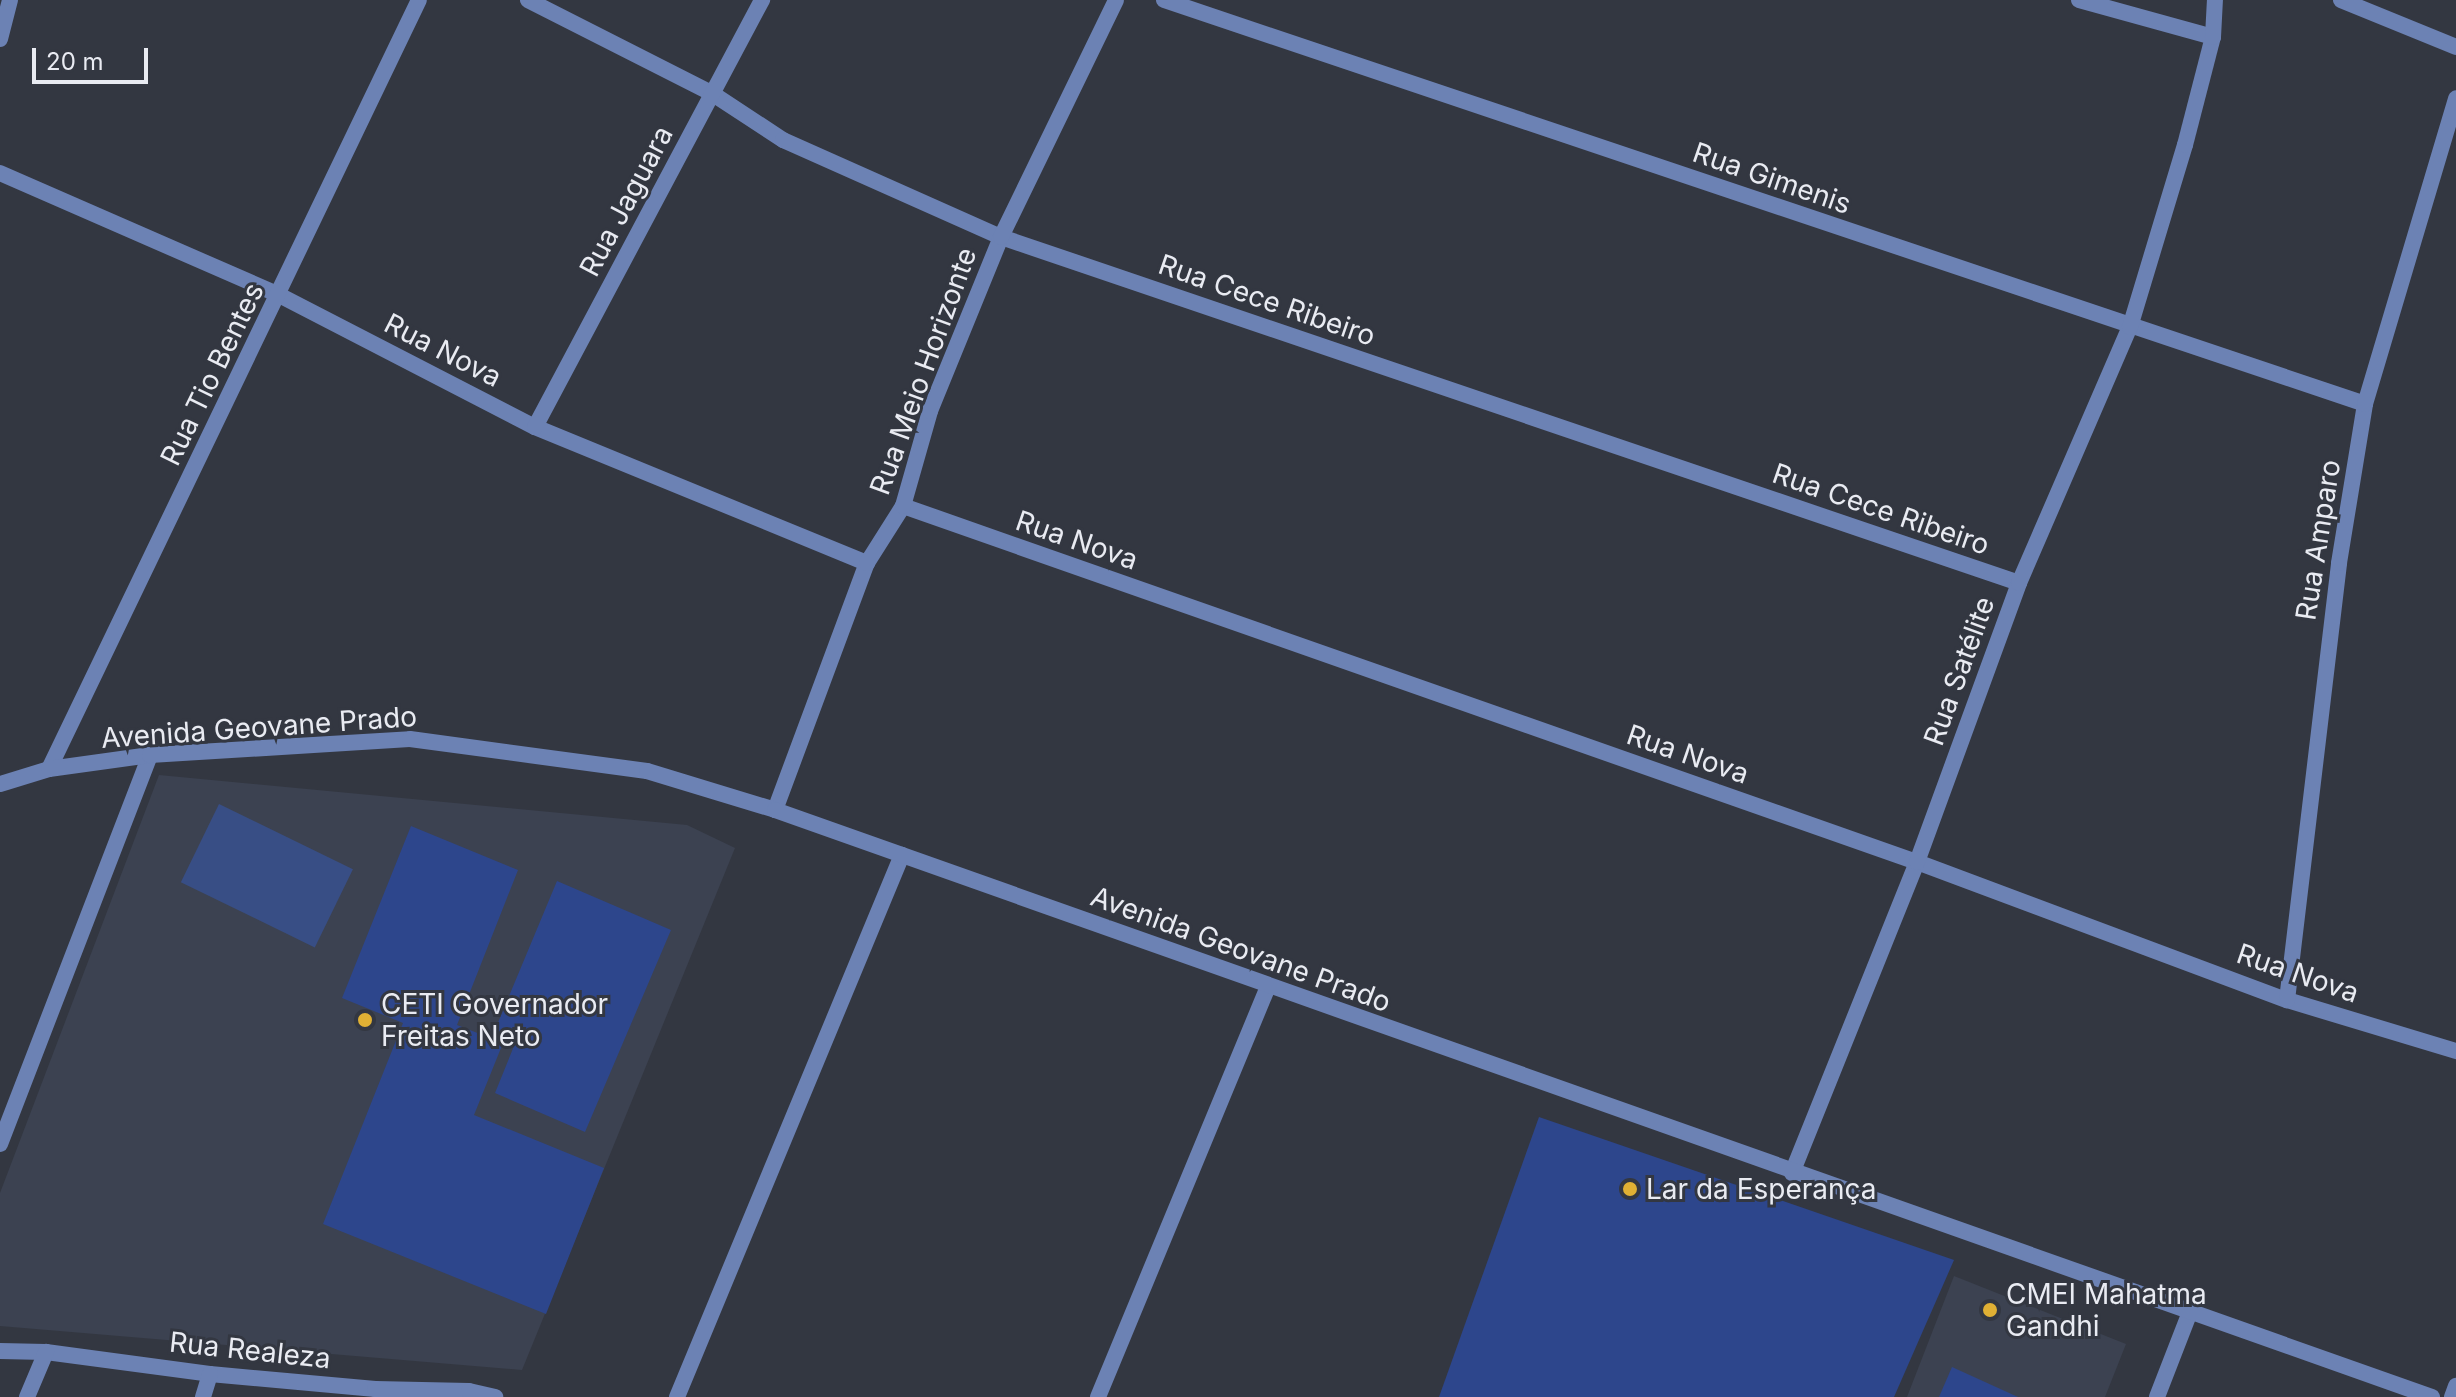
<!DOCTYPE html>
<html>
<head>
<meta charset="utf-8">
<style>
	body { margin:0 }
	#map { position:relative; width:2456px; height:1397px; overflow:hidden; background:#333741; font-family:Inter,sans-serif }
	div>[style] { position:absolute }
	.built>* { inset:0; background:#3c4251 }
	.green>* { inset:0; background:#384e85; transform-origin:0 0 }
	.building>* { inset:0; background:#2d468c }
	.minor>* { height:16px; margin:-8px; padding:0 8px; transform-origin:8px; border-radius:8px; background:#6c82b4 }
	.tertiary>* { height:16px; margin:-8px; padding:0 8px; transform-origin:8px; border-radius:8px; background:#6c82b4 }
	.dots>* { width:22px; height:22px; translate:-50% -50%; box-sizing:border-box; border:4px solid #333741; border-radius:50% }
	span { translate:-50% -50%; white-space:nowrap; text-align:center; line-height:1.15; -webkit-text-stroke:6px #333741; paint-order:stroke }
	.street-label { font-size:28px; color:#e9ebf2 }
	.poi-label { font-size:28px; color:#e9ebf2 }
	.left { translate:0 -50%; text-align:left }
	.scale { position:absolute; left:32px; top:48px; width:116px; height:36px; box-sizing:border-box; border:4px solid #e9ebf2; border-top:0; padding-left:10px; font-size:24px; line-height:28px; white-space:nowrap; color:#e9ebf2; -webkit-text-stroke:6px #333741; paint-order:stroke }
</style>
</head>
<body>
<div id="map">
	<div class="built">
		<i style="clip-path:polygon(159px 775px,687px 825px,735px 848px,522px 1370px,0 1326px,0 1193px)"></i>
		<i style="clip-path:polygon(1954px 1276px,2126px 1344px,2105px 1397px,1907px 1397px)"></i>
	</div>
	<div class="green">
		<i style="left:219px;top:804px;width:149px;height:87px;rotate:26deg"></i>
	</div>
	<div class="building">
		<i style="clip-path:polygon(411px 826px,518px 870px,457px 1025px,503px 1043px,474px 1115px,604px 1168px,546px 1314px,323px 1224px,403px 1023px,342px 998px)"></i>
		<i style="clip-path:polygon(557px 881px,671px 930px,585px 1132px,495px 1093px,514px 1046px,492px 1037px)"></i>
		<i style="clip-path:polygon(1539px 1117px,1954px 1260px,1894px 1397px,1439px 1397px)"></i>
		<i style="clip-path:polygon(1952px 1367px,2018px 1397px,1939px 1397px)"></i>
	</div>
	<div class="minor">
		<i style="left:528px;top:0;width:208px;rotate:26.9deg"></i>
		<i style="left:713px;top:94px;width:84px;rotate:33.3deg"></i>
		<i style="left:783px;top:140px;width:239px;rotate:24deg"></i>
		<i style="left:1001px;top:237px;width:1075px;rotate:18.77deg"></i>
		<i style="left:1164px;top:0;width:1267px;rotate:18.59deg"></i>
		<i style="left:2079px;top:0;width:139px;rotate:15.4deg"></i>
		<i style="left:2341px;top:0;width:124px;rotate:22.2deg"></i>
		<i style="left:0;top:39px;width:40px;rotate:-75.6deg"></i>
		<i style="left:0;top:173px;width:305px;rotate:23.6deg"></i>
		<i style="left:279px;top:295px;width:288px;rotate:27.3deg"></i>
		<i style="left:535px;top:427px;width:359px;rotate:22.3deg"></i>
		<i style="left:535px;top:427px;width:484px;rotate:-62deg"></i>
		<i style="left:903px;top:506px;width:1075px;rotate:19.35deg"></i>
		<i style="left:1917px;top:862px;width:395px;rotate:20.5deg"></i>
		<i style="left:2287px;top:1000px;width:177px;rotate:16.8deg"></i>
		<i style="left:49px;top:769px;width:853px;rotate:-64.31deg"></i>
		<i style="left:775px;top:810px;width:264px;rotate:-69.6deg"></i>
		<i style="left:867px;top:563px;width:67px;rotate:-57.7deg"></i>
		<i style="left:903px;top:506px;width:99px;rotate:-74.1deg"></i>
		<i style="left:930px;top:411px;width:188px;rotate:-67.8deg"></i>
		<i style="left:1001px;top:237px;width:263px;rotate:-64.1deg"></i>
		<i style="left:2287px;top:1000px;width:440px;rotate:-83.2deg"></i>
		<i style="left:2339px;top:563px;width:161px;rotate:-80.7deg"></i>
		<i style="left:2365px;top:404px;width:319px;rotate:-73.4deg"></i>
		<i style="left:0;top:1144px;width:417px;rotate:-68.9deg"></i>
		<i style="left:1792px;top:1173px;width:335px;rotate:-68.1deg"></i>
		<i style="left:1917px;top:862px;width:297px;rotate:-69.9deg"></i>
		<i style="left:2019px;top:583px;width:279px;rotate:-66.6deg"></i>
		<i style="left:2130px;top:327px;width:190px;rotate:-73.2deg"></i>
		<i style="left:2185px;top:145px;width:112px;rotate:-75.5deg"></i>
		<i style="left:2213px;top:37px;width:37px;rotate:-87deg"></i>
		<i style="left:0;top:1351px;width:46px;rotate:1.2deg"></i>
		<i style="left:46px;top:1352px;width:165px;rotate:7.6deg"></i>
		<i style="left:210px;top:1374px;width:166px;rotate:5.2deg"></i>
		<i style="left:375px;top:1389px;width:94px;rotate:1.2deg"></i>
		<i style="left:469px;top:1391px;width:27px;rotate:13deg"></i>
		<i style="left:27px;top:1397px;width:49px;rotate:-67.1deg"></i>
		<i style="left:203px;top:1397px;width:24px;rotate:-73deg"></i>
		<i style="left:677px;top:1397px;width:587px;rotate:-67.46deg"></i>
		<i style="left:1098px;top:1397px;width:445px;rotate:-67.5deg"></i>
		<i style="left:2157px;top:1397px;width:91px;rotate:-68.8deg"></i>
		<i style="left:2452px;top:1397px;width:12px;rotate:-70deg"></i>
	</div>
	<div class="tertiary">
		<i style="left:0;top:784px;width:51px;rotate:-17deg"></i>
		<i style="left:49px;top:769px;width:102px;rotate:-7.9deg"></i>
		<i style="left:150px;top:755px;width:260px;rotate:-3.5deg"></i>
		<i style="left:410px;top:739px;width:239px;rotate:7.7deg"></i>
		<i style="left:647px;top:771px;width:134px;rotate:16.9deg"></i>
		<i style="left:775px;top:810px;width:1758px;rotate:19.51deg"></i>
	</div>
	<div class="dots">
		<i style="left:365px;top:1020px;background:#e0b034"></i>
		<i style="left:1630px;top:1189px;background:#e0b034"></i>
		<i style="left:1990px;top:1310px;background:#e0b034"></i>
	</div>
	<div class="street-label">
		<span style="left:1772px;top:178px;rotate:19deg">Rua Gimenis</span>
		<span style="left:626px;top:201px;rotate:-62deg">Rua Jaguara</span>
		<span style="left:1267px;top:300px;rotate:19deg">Rua Cece Ribeiro</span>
		<span style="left:443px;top:350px;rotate:27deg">Rua Nova</span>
		<span style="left:923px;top:371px;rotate:-70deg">Rua Meio Horizonte</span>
		<span style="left:212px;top:374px;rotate:-64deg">Rua Tio Bentes</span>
		<span style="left:1881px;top:509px;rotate:19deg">Rua Cece Ribeiro</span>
		<span style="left:1077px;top:540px;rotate:19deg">Rua Nova</span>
		<span style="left:2318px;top:540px;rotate:-81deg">Rua Amparo</span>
		<span style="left:1959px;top:671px;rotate:-70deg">Rua Satélite</span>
		<span style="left:259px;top:727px;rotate:-4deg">Avenida Geovane Prado</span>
		<span style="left:1688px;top:754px;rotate:19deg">Rua Nova</span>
		<span style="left:1241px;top:949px;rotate:20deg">Avenida Geovane Prado</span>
		<span style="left:2298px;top:973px;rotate:19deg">Rua Nova</span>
		<span style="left:250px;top:1350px;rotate:6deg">Rua Realeza</span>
	</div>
	<div class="poi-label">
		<span class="left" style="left:381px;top:1020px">CETI Governador<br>Freitas Neto</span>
		<span class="left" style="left:1646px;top:1189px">Lar da Esperança</span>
		<span class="left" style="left:2006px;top:1310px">CMEI Mahatma<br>Gandhi</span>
	</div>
	<div class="scale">20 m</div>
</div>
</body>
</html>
